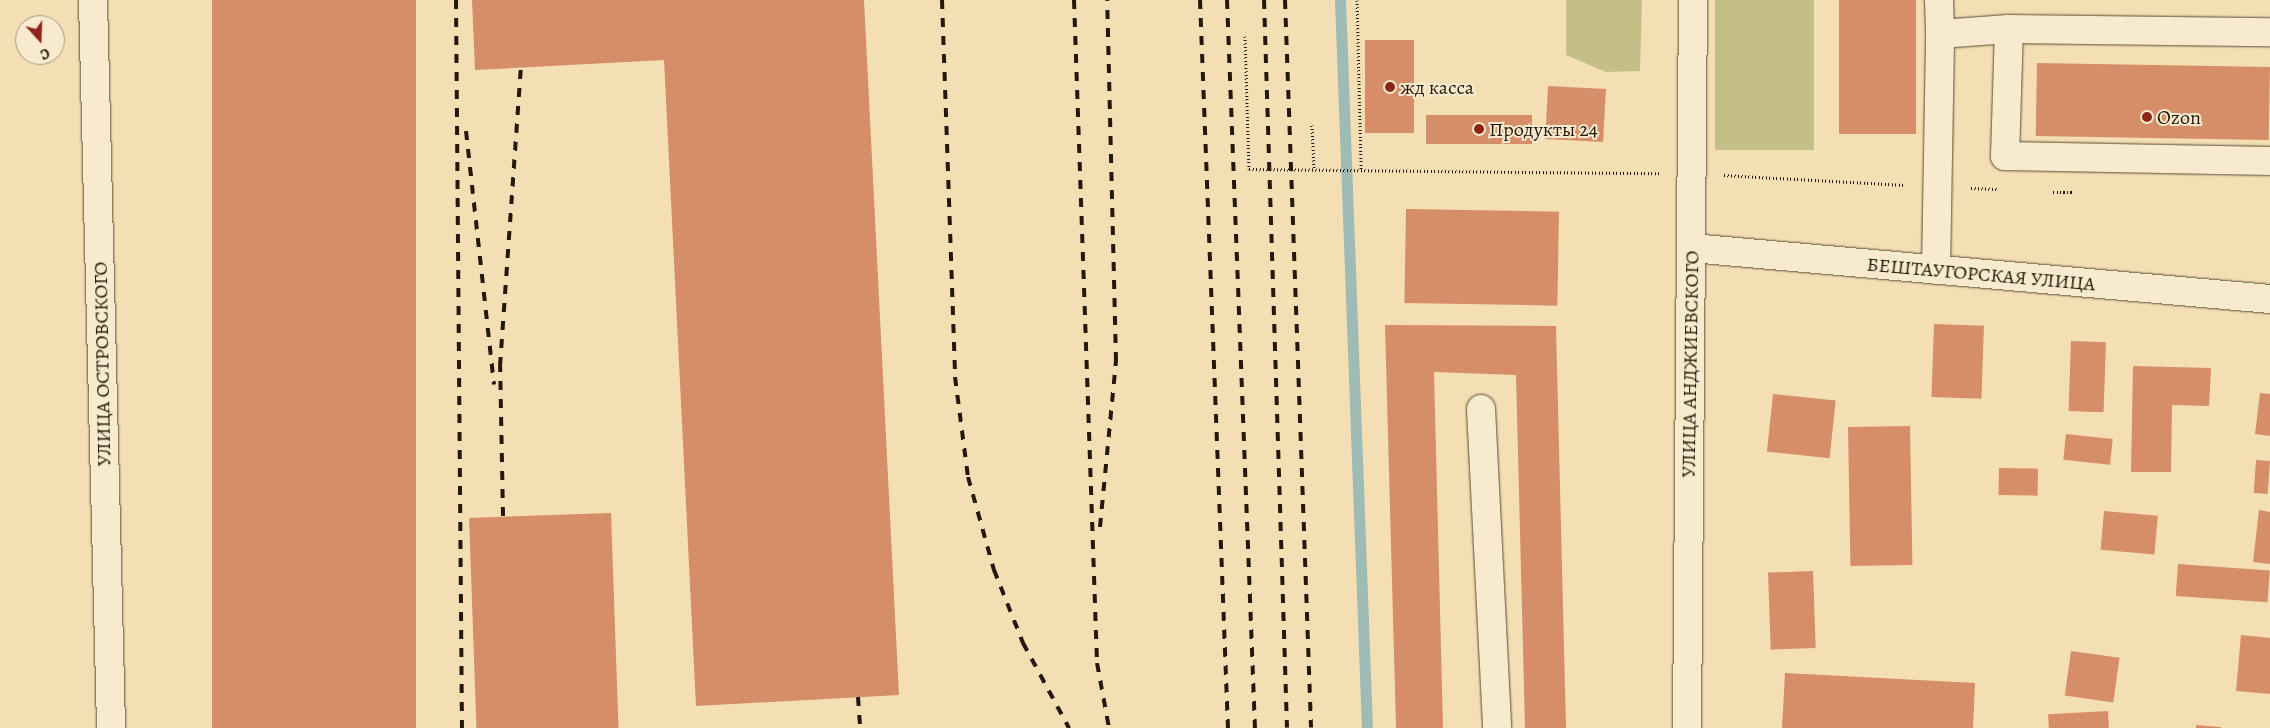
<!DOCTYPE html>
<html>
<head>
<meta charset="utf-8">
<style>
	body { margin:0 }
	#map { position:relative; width:2270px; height:728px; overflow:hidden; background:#f4dfb4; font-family:Alegreya,serif }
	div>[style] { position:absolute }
	.green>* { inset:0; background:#c4bf87; transform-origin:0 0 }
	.stream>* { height:11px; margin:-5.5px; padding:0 5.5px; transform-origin:5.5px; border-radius:5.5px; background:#9ebbb5 }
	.building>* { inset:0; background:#d68e68; transform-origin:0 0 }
	.path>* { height:3px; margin-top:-1.5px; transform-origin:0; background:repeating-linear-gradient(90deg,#251809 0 1px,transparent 0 3.5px) }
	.roads { filter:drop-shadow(0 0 1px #594a34) drop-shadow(0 0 1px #594a34) }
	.minor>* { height:28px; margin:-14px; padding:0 14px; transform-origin:14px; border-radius:14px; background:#f8eace }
	.rail>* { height:4px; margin-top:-2px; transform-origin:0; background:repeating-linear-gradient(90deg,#251809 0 9px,transparent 0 18px) }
	.dots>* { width:14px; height:14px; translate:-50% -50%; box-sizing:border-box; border:2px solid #f8eace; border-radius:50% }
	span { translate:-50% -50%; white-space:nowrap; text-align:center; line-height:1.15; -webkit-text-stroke:4px #f8eace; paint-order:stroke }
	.poi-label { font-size:20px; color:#251809 }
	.left { translate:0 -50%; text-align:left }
	.street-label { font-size:20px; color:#251809 }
	.north { position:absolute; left:15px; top:15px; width:50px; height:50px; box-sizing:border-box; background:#f8eace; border:1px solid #a4967f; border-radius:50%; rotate:160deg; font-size:14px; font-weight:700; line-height:20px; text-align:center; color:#251809 }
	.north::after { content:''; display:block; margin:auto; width:18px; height:22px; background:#8f2418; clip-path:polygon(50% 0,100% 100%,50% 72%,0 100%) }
</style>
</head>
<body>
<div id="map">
	<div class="green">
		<i style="clip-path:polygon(1566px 0,1642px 0,1640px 71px,1606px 72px,1566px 55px)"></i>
		<i style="left:1715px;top:0;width:99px;height:150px"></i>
	</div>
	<div class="stream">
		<i style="left:1340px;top:0;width:729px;rotate:87.88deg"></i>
	</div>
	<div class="building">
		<i style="left:212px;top:0;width:204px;height:728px"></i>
		<i style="clip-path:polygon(472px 0,864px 0,899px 695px,696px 706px,664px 60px,475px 70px)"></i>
		<i style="left:1839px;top:0;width:77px;height:134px"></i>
		<i style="left:1414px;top:40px;width:93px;height:49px;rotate:90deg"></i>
		<i style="left:2037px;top:63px;width:233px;height:73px;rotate:1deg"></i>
		<i style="left:1548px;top:86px;width:58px;height:53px;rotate:3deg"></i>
		<i style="left:1426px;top:115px;width:106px;height:29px"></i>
		<i style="left:1406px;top:209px;width:153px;height:94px;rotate:1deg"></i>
		<i style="left:1934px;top:324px;width:50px;height:73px;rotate:2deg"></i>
		<i style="clip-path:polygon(1385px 325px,1556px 326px,1566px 728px,1525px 728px,1516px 375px,1434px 372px,1443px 728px,1396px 728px)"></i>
		<i style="left:2071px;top:341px;width:35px;height:70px;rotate:2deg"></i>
		<i style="clip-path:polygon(2133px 366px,2211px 368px,2209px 406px,2172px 405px,2171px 472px,2131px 472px)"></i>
		<i style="clip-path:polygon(2260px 393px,2270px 394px,2270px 436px,2255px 434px)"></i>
		<i style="left:1773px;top:394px;width:63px;height:58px;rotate:6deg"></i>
		<i style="left:1910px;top:426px;width:139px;height:62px;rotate:89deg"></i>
		<i style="left:2066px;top:434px;width:47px;height:26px;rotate:6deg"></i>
		<i style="left:2256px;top:460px;width:14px;height:33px;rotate:4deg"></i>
		<i style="left:1999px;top:468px;width:39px;height:27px;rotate:1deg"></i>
		<i style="clip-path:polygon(2259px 510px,2270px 512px,2270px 564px,2253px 562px)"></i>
		<i style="left:2104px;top:511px;width:54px;height:39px;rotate:5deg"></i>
		<i style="left:611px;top:513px;width:215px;height:142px;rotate:88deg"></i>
		<i style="left:2178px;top:564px;width:92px;height:32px;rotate:4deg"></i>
		<i style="left:1813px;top:571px;width:77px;height:45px;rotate:88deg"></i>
		<i style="clip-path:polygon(2241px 635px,2270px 638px,2270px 694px,2236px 691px)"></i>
		<i style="left:2071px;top:651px;width:49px;height:45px;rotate:8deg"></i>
		<i style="clip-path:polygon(1785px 673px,1975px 683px,1973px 728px,1782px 728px)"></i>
		<i style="left:2108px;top:711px;width:17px;height:60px;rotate:87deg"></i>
		<i style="clip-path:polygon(2196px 725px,2221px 727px,2221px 728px,2196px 728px)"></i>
	</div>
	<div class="path">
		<i style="left:1357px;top:0;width:169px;rotate:88.6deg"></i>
		<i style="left:1245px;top:36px;width:133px;rotate:88.3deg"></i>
		<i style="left:1249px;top:169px;width:411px;rotate:0.6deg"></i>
		<i style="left:1312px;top:125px;width:44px;rotate:87.4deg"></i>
		<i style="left:1724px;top:175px;width:181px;rotate:3.2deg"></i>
		<i style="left:1971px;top:188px;width:26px;rotate:2deg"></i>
		<i style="left:2053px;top:192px;width:21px"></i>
	</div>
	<div class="roads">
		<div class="minor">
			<i style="left:93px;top:0;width:728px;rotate:88.58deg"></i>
			<i style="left:1939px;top:0;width:34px;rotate:88deg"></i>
			<i style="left:2009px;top:29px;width:127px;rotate:91.8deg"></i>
			<i style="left:2005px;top:156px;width:265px;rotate:1.1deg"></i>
			<i style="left:1691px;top:248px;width:581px;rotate:5.03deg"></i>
			<i style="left:1936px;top:270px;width:236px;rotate:-89deg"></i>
			<i style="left:1940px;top:34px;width:69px;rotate:-4.1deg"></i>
			<i style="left:2009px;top:29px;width:261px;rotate:0.7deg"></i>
			<i style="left:1481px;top:409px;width:319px;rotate:87.1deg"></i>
			<i style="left:1687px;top:728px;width:728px;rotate:-89.53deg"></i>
		</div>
	</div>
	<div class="rail">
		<i style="left:456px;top:0;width:728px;rotate:89.53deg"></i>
		<i style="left:942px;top:0;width:377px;rotate:88deg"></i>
		<i style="left:955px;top:377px;width:101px;rotate:82.6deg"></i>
		<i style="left:968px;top:477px;width:97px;rotate:74.4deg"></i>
		<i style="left:994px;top:570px;width:79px;rotate:68.3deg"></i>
		<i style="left:1023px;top:643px;width:97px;rotate:61.6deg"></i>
		<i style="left:1074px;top:0;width:663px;rotate:88.01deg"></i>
		<i style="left:1097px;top:663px;width:66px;rotate:79.5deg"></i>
		<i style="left:1200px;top:0;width:729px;rotate:87.8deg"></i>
		<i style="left:1227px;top:0;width:729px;rotate:87.8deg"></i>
		<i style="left:1264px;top:0;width:728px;rotate:88.19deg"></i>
		<i style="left:1285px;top:0;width:728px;rotate:87.95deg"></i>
		<i style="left:466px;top:131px;width:255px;rotate:83.7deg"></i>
		<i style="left:503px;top:516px;width:150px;rotate:-91.1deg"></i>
		<i style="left:500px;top:366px;width:300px;rotate:-86deg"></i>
		<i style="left:1100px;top:527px;width:167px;rotate:-84.5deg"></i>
		<i style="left:1116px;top:361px;width:361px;rotate:-91.4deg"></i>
		<i style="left:858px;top:697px;width:31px;rotate:86deg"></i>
	</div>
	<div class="dots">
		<i style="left:1390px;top:87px;background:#8f2418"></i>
		<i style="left:2147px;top:117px;background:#8f2418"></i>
		<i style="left:1479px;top:129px;background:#8f2418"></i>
	</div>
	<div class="poi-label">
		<span class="left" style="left:1400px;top:87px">жд касса</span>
		<span class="left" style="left:2157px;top:117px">Ozon</span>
		<span class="left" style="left:1489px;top:129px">Продукты 24</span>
	</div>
	<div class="street-label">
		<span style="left:1981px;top:274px;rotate:5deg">БЕШТАУГОРСКАЯ УЛИЦА</span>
		<span style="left:102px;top:364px;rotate:-91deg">УЛИЦА ОСТРОВСКОГО</span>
		<span style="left:1690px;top:364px;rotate:-89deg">УЛИЦА АНДЖИЕВСКОГО</span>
	</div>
	<div class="north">С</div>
</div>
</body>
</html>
